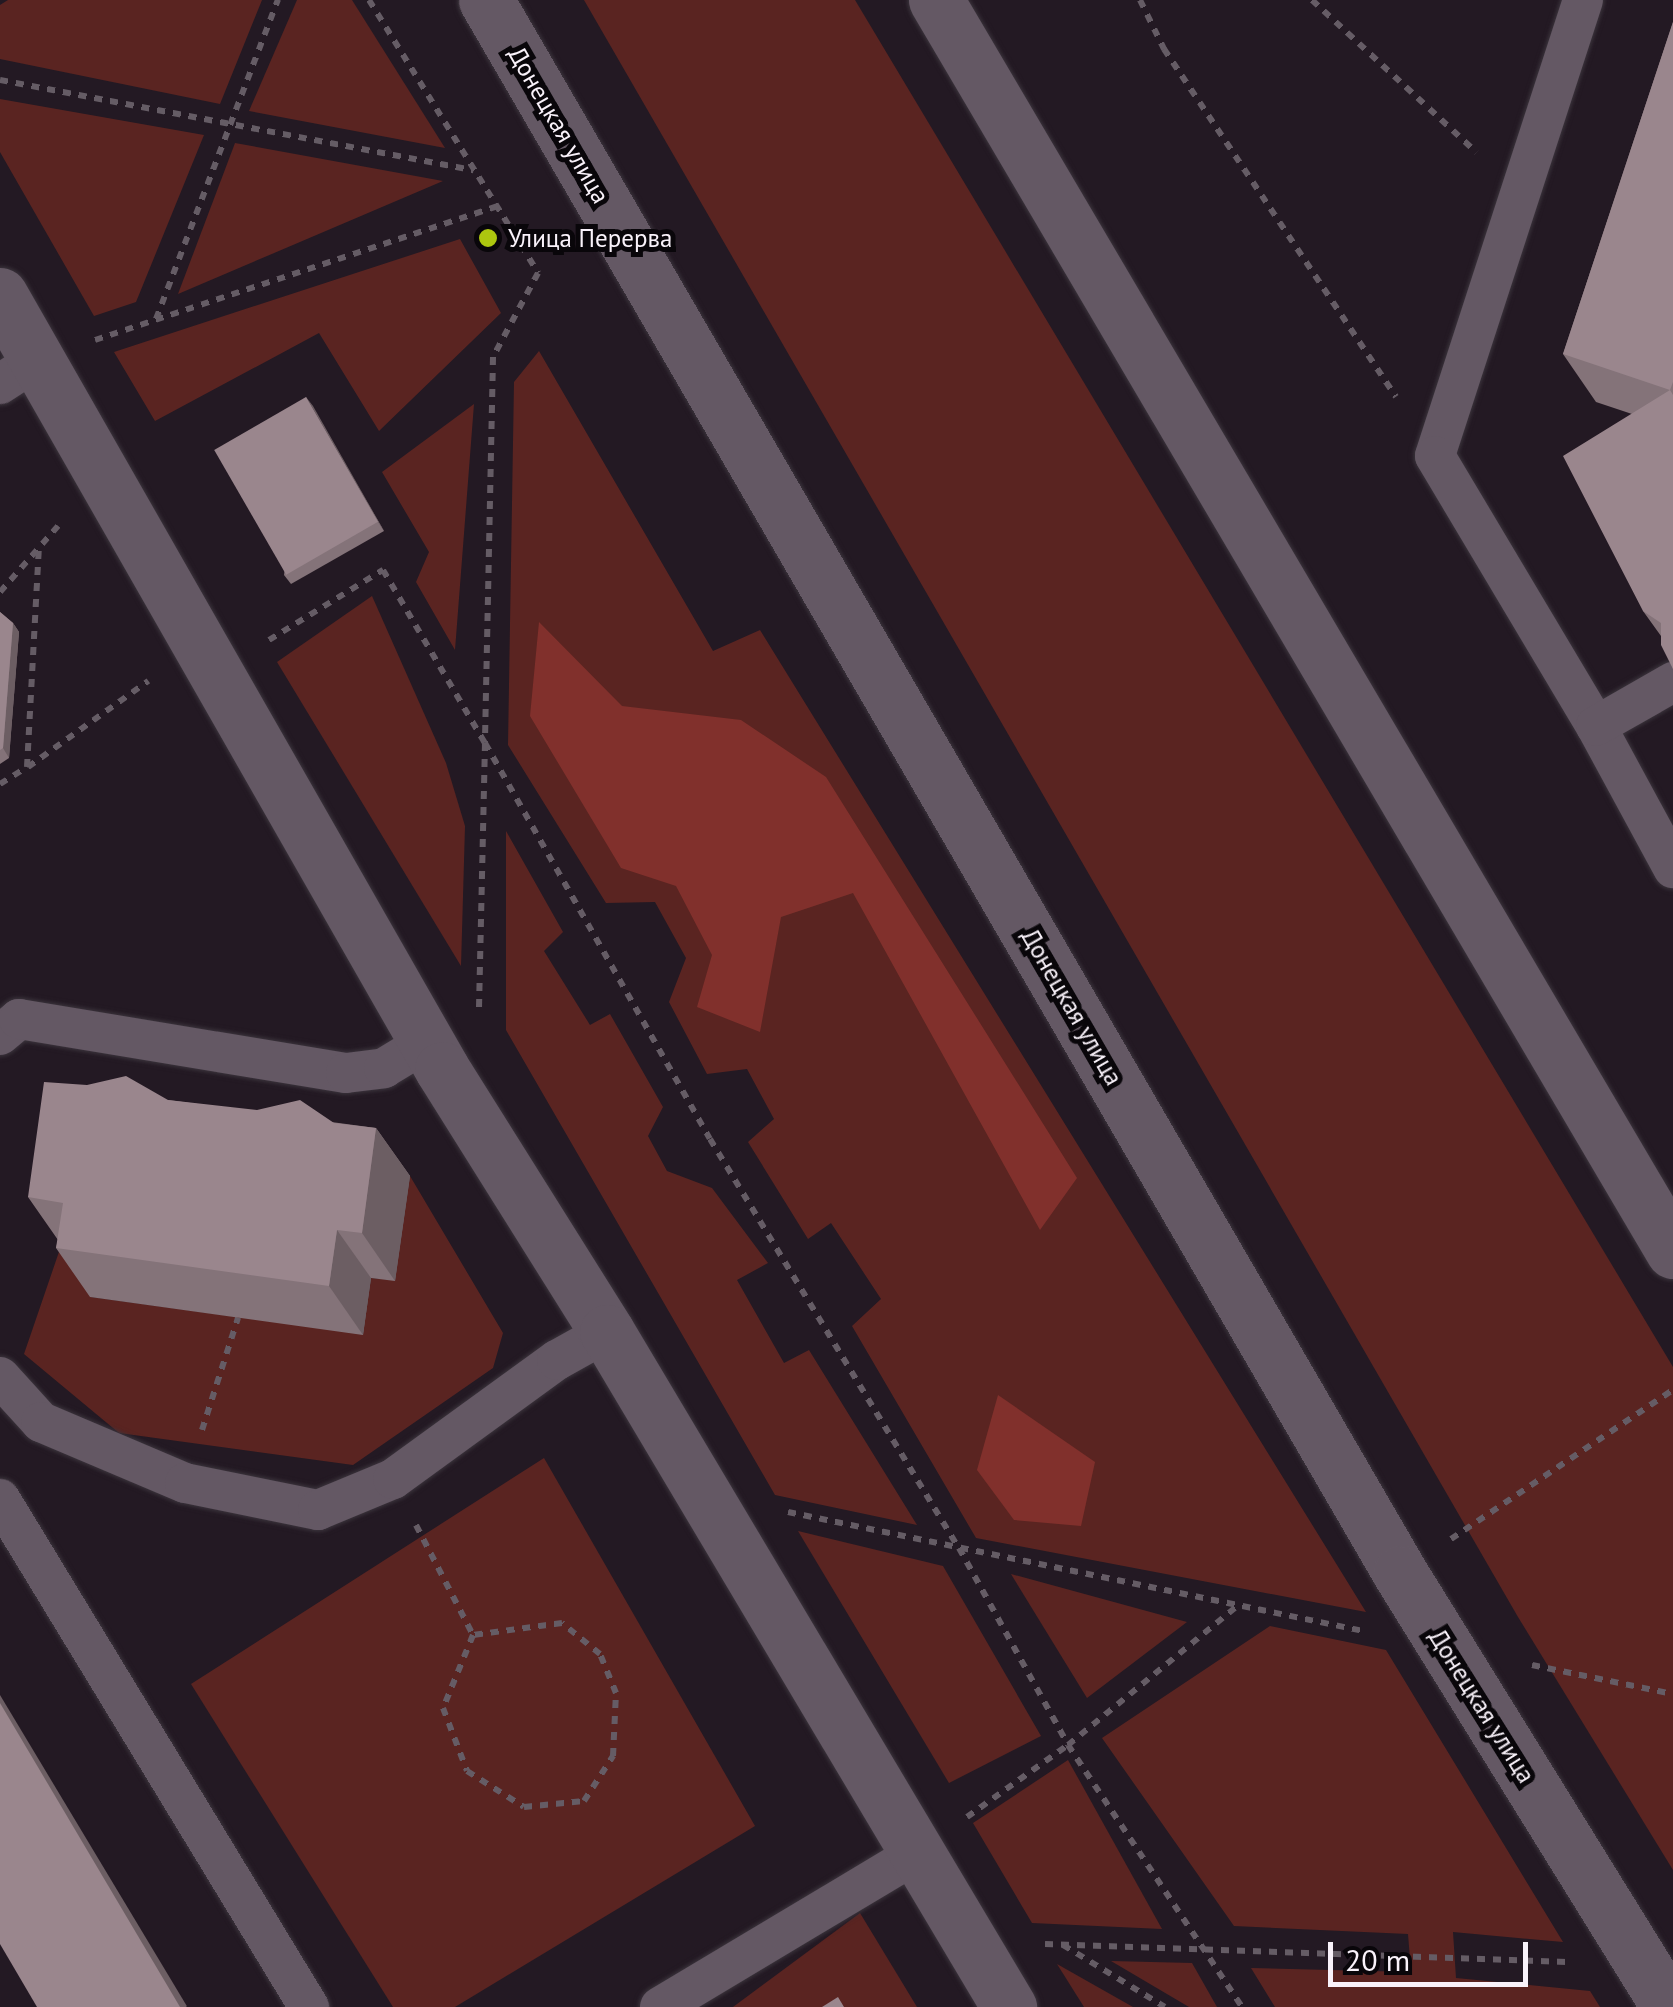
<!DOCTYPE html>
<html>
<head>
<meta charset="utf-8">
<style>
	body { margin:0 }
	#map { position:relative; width:1673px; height:2007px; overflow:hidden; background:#231923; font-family:"PT Sans",sans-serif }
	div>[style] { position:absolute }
	.green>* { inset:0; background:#5a2421 }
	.forest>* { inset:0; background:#81302c }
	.path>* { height:6px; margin-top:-3px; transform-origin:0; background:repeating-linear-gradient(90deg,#655c65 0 8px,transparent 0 16px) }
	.roads { filter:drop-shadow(0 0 2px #3b343c) drop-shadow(0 0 2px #3b343c) }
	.lane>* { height:40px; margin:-20px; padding:0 20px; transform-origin:20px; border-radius:20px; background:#645864 }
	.street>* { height:55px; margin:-27.5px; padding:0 27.5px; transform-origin:27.5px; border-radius:27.5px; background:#645864 }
	.secondary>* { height:55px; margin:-27.5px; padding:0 27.5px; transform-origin:27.5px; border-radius:27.5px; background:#645864 }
	.wall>* { inset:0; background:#847379 }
	.shaded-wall>* { inset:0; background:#6c5e63; transform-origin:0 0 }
	.building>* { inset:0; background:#9a868d; transform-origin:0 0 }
	.dots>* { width:28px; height:28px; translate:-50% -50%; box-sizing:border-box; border:5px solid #09060a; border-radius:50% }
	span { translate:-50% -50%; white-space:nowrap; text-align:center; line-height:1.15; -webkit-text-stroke:10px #09060a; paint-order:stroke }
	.street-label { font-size:25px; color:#f9f2fa }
	.poi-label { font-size:25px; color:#f9f2fa }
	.left { translate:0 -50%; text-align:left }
	.scale { position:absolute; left:1328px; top:1942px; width:200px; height:45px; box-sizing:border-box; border:5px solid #f9f2fa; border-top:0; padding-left:12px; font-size:30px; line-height:35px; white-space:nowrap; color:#f9f2fa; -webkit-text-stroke:8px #09060a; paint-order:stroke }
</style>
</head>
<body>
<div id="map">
	<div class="green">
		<i style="clip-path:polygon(8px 0,262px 0,220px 104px,0 59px,0 5px)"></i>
		<i style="clip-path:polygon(297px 0,352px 0,445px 148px,249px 111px)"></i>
		<i style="clip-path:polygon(584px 0,855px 0,1673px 1367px,1673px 1870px,1518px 1617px)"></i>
		<i style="clip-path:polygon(0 99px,204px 135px,136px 302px,94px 316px,0 152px)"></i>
		<i style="clip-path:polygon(235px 143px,443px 181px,178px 294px)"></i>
		<i style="clip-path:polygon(460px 239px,501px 313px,379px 431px,319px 333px,155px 421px,114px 352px)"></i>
		<i style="clip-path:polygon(539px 351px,713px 651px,760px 630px,1366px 1612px,976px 1538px,852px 1326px,881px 1299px,831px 1223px,808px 1239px,748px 1142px,774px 1119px,747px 1069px,707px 1074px,669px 1002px,686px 958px,655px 902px,606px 903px,508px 745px,514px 382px)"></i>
		<i style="clip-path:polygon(474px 404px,455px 650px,416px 582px,429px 552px,382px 472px)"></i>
		<i style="clip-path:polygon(372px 596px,446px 763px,465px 826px,461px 966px,277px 662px)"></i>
		<i style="clip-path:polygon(506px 831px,563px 932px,544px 951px,590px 1025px,610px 1014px,663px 1107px,648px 1136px,667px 1171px,712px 1188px,768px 1263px,737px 1280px,784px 1363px,809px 1350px,917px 1525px,775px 1495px,506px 1030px)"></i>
		<i style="clip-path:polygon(410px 1176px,503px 1333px,493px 1368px,353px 1465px,119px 1433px,24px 1354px,61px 1246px,91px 1297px,363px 1334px,371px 1278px,395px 1280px)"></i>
		<i style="clip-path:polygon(544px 1458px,755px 1826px,455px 2007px,393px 2007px,191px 1684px)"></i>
		<i style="clip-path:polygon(798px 1531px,943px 1566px,1041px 1736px,949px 1783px)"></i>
		<i style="clip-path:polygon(1011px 1574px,1187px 1622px,1087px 1698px)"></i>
		<i style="clip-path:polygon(1270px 1626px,1386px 1650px,1563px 1942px,1453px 1932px,1456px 1978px,1590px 1991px,1600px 2007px,1275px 2007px,1251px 1968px,1411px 1972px,1408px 1934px,1234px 1926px,1102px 1738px)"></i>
		<i style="clip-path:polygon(1068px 1760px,1162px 1929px,1032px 1923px,973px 1823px)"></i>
		<i style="clip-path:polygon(860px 1913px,917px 2007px,733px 2007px)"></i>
		<i style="clip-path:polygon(1111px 1961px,1192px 1963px,1217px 2007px,1189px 2007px)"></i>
		<i style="clip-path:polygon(1057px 1964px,1133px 2007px,1084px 2007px)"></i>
	</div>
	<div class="forest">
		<i style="clip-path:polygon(539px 622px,622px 706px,741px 720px,826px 777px,1077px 1178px,1040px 1230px,853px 893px,781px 917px,760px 1032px,697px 1007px,712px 955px,676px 886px,621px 868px,530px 716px)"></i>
		<i style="clip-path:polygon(998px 1395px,1095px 1462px,1081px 1526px,1014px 1520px,977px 1470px)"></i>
	</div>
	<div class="path">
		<i style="left:369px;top:0;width:321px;rotate:58.2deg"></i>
		<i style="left:538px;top:273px;width:95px;rotate:118.2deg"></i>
		<i style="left:493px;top:357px;width:386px;rotate:91.2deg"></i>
		<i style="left:485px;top:743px;width:455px;rotate:60.4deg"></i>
		<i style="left:710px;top:1139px;width:479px;rotate:58.7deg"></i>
		<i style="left:959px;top:1548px;width:225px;rotate:61deg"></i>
		<i style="left:1068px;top:1745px;width:315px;rotate:56.4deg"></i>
		<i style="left:1140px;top:0;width:55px;rotate:63.9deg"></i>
		<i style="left:1164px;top:49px;width:418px;rotate:56.3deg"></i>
		<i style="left:1312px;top:0;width:224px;rotate:42.8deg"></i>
		<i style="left:0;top:80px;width:482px;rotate:10.8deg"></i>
		<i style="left:156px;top:319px;width:342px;rotate:-69.1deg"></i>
		<i style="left:95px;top:340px;width:425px;rotate:-18.4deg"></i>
		<i style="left:0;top:592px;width:88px;rotate:-48.7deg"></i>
		<i style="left:269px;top:640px;width:134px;rotate:-31.6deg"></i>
		<i style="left:383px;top:570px;width:201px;rotate:59.5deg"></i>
		<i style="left:485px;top:743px;width:267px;rotate:91.3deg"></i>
		<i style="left:28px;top:767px;width:148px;rotate:-35.6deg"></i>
		<i style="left:0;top:784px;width:32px;rotate:-32deg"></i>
		<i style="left:27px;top:767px;width:219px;rotate:-86.9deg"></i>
		<i style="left:202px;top:1430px;width:118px;rotate:-72.2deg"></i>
		<i style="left:788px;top:1512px;width:587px;rotate:11.69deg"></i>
		<i style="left:416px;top:1525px;width:124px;rotate:62.6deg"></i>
		<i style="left:473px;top:1635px;width:79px;rotate:112.3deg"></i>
		<i style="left:443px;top:1708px;width:67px;rotate:69.1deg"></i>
		<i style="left:467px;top:1771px;width:67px;rotate:32.3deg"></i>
		<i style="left:524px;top:1807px;width:60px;rotate:-5.7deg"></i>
		<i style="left:584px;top:1801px;width:54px;rotate:-57.2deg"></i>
		<i style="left:613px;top:1756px;width:63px;rotate:-87.3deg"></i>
		<i style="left:616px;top:1693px;width:42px;rotate:-112.3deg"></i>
		<i style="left:600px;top:1654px;width:49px;rotate:-140.8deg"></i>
		<i style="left:562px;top:1623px;width:90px;rotate:172.3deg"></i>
		<i style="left:1451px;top:1539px;width:267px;rotate:-33.9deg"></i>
		<i style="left:1532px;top:1665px;width:144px;rotate:11.6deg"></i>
		<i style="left:967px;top:1817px;width:124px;rotate:-35.5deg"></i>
		<i style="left:1068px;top:1745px;width:219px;rotate:-39.4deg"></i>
		<i style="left:1045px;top:1944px;width:522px;rotate:1.97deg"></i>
		<i style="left:1063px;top:1945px;width:119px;rotate:31.3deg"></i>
	</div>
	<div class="roads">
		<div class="lane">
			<i style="left:1583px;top:0;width:479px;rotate:108deg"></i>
			<i style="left:1435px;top:456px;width:314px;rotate:59.2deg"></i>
			<i style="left:1596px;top:726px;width:162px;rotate:61.5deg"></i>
			<i style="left:0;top:384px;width:44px;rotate:-33deg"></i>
			<i style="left:1596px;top:726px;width:89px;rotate:-29.7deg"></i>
			<i style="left:0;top:1035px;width:25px;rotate:-40deg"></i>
			<i style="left:19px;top:1019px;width:331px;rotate:9.4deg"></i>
			<i style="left:346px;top:1073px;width:38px;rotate:-7deg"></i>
			<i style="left:384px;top:1068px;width:50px;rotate:-31.2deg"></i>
			<i style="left:0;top:1377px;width:61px;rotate:47.7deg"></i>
			<i style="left:41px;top:1422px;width:156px;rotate:23deg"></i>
			<i style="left:185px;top:1483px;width:136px;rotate:11.5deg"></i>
			<i style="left:318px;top:1510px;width:81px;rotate:-22.5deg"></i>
			<i style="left:393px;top:1479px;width:203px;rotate:-36deg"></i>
			<i style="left:557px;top:1360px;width:57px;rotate:-29.2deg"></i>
			<i style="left:0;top:1499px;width:595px;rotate:58.69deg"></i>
			<i style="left:660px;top:2007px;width:298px;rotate:-30.9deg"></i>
		</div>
		<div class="street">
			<i style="left:936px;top:0;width:1452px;rotate:59.5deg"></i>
			<i style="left:0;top:295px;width:891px;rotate:60.27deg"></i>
			<i style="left:442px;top:1069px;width:310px;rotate:57.9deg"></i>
			<i style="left:607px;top:1332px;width:786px;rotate:59.22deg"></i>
		</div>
		<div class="secondary">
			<i style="left:486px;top:0;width:1819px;rotate:59.84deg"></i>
			<i style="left:1400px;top:1573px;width:511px;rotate:58.21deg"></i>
		</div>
	</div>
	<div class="wall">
		<i style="clip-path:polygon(1673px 22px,1673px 669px,1661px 636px,1643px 611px,1632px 414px,1596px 402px,1563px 354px)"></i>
		<i style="clip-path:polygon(306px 397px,384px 531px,291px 584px,284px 575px)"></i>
		<i style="clip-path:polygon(0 612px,13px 623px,19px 632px,9px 758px,0 764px)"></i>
		<i style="clip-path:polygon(168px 1100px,376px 1128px,410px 1176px,395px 1281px,371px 1278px,363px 1335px,90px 1297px,56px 1248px,58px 1240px,28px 1197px)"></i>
	</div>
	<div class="shaded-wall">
		<i style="clip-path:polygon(306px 397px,313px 406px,384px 531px,378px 522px)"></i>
		<i style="clip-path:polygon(13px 623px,19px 632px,9px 758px,3px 748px)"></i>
		<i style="clip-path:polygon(376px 1128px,410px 1176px,395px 1281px,362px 1233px)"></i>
		<i style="clip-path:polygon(337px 1230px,371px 1278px,363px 1335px,329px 1286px)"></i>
		<i style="left:0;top:1695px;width:363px;height:8px;rotate:59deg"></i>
	</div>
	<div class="building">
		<i style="clip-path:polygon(1673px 22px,1673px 382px,1670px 390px,1563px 354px)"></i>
		<i style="clip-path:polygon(1670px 390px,1673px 395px,1673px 669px,1661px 645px,1661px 623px,1643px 611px,1563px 456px)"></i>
		<i style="left:306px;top:397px;width:144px;height:106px;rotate:60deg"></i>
		<i style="clip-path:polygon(0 612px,13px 623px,3px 748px,0 750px)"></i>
		<i style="clip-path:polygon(126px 1076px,168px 1100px,257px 1110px,300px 1100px,334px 1123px,376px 1128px,362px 1233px,337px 1230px,329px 1286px,56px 1248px,63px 1203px,28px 1197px,44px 1082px,87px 1085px)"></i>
		<i style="clip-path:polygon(0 1703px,180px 2007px,37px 2007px,0 1944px)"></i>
		<i style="clip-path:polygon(838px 1997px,844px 2007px,822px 2007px)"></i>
	</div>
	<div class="dots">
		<i style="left:488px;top:238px;background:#adc60f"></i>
	</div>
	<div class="street-label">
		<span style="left:559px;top:125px;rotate:60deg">Донецкая улица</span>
		<span style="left:1072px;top:1007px;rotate:60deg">Донецкая улица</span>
		<span style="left:1482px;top:1706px;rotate:58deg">Донецкая улица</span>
	</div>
	<div class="poi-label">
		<span class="left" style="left:508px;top:238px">Улица Перерва</span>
	</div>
	<div class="scale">20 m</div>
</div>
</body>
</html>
